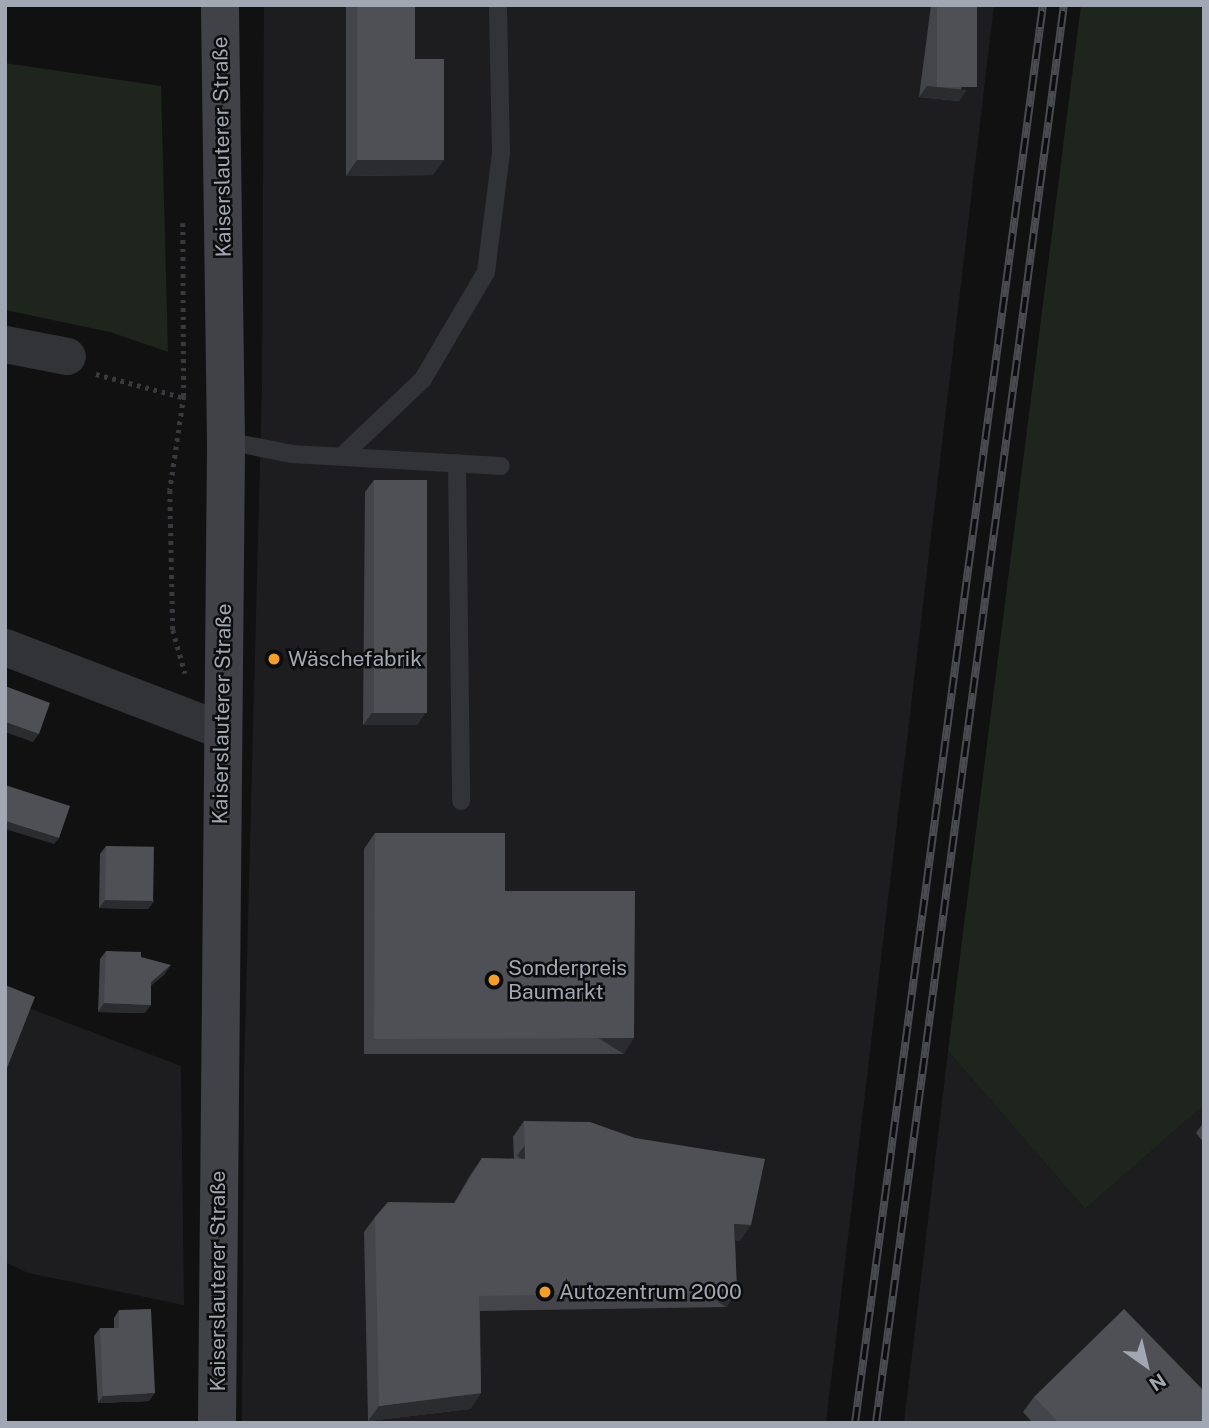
<!DOCTYPE html>
<html>
<head>
<meta charset="utf-8">
<style>
	body { margin:0 }
	#map { position:relative; width:1209px; height:1428px; overflow:hidden; background:#111112; font-family:"Public Sans",sans-serif }
	div>[style] { position:absolute }
	.built>* { inset:0; background:#1d1d1f }
	.green>* { inset:0; background:#1d251d }
	.path>* { height:4.5px; margin-top:-2.25px; transform-origin:0; background:repeating-linear-gradient(90deg,#383a3e 0 3.5px,transparent 0 8.5px) }
	.service>* { height:18px; margin:-9px; padding:0 9px; transform-origin:9px; border-radius:9px; background:#323337 }
	.minor>* { height:37px; margin:-18.5px; padding:0 18.5px; transform-origin:18.5px; border-radius:18.5px; background:#323337 }
	.secondary>* { height:38px; margin:-19px; padding:0 19px; transform-origin:19px; border-radius:19px; background:#404247 }
	.rail>* { height:8px; margin-top:-4px; transform-origin:0; background:repeating-linear-gradient(90deg,#0c0c0d 0 16px,#494b50 0 32px); box-sizing:border-box; border-block:2px solid #494b50 }
	.wall>* { inset:0; background:#44454a }
	.shaded-wall>* { inset:0; background:#2b2c2f; transform-origin:0 0 }
	.building>* { inset:0; background:#4e5055; transform-origin:0 0 }
	.dots>* { width:19px; height:19px; translate:-50% -50%; box-sizing:border-box; border:4px solid #0c0c0d; border-radius:50% }
	span { translate:-50% -50%; white-space:nowrap; text-align:center; line-height:1.15; -webkit-text-stroke:5px #0c0c0d; paint-order:stroke }
	.street-label { font-size:21px; color:#a2a8b3 }
	.poi-label { font-size:21px; color:#a2a8b3 }
	.left { translate:0 -50%; text-align:left }
	.frame { position:absolute; inset:0; border:7px solid #a2a8b3; pointer-events:none }
	.north { position:absolute; left:1111px; top:1330px; width:70px; height:70px; -webkit-text-stroke:5px #0c0c0d; paint-order:stroke; rotate:146deg; font-size:19px; font-weight:700; line-height:28px; text-align:center; color:#a2a8b3 }
	.north::after { content:''; display:block; margin:auto; width:24px; height:32px; background:#a2a8b3; clip-path:polygon(50% 0,100% 100%,50% 72%,0 100%) }
</style>
</head>
<body>
<div id="map">
	<div class="built">
		<i style="clip-path:polygon(264px 5px,994px 5px,826px 1423px,242px 1423px,244px 1073px,262px 387px)"></i>
		<i style="clip-path:polygon(5px 999px,181px 1066px,184px 1305px,28px 1273px,5px 1262px)"></i>
		<i style="clip-path:polygon(948px 1051px,1085px 1209px,1204px 1105px,1204px 1423px,904px 1423px)"></i>
	</div>
	<div class="green">
		<i style="clip-path:polygon(1081px 5px,1204px 5px,1204px 1105px,1085px 1209px,948px 1051px)"></i>
		<i style="clip-path:polygon(5px 63px,161px 86px,168px 352px,110px 332px,5px 310px)"></i>
	</div>
	<div class="path">
		<i style="left:183px;top:223px;width:173px;rotate:89.7deg"></i>
		<i style="left:184px;top:396px;width:95px;rotate:98.5deg"></i>
		<i style="left:170px;top:490px;width:140px;rotate:88.8deg"></i>
		<i style="left:173px;top:630px;width:45px;rotate:74.4deg"></i>
		<i style="left:96px;top:374px;width:92px;rotate:15.1deg"></i>
	</div>
	<div class="service">
		<i style="left:226px;top:441px;width:67px;rotate:11.1deg"></i>
		<i style="left:292px;top:454px;width:209px;rotate:3.3deg"></i>
		<i style="left:342px;top:456px;width:112px;rotate:-43.5deg"></i>
		<i style="left:423px;top:379px;width:124px;rotate:-59.5deg"></i>
		<i style="left:486px;top:272px;width:120px;rotate:-82.8deg"></i>
		<i style="left:501px;top:153px;width:148px;rotate:-91.2deg"></i>
		<i style="left:457px;top:463px;width:338px;rotate:89.3deg"></i>
	</div>
	<div class="minor">
		<i style="left:5px;top:344px;width:63px;rotate:11deg"></i>
		<i style="left:5px;top:647px;width:231px;rotate:21deg"></i>
	</div>
	<div class="secondary">
		<i style="left:217px;top:1423px;width:982px;rotate:-89.47deg"></i>
		<i style="left:226px;top:441px;width:436px;rotate:-90.8deg"></i>
	</div>
	<div class="rail">
		<i style="left:855px;top:1423px;width:1430px;rotate:-82.45deg"></i>
		<i style="left:876px;top:1423px;width:1430px;rotate:-82.45deg"></i>
	</div>
	<div class="wall">
		<i style="clip-path:polygon(346px 5px,415px 5px,415px 59px,433px 175px,346px 176px)"></i>
		<i style="clip-path:polygon(931px 5px,977px 5px,959px 101px,919px 97px)"></i>
		<i style="clip-path:polygon(374px 480px,425px 713px,417px 725px,363px 725px,365px 492px)"></i>
		<i style="clip-path:polygon(375px 833px,505px 891px,624px 1054px,364px 1054px,364px 849px)"></i>
		<i style="clip-path:polygon(106px 846px,154px 901px,148px 909px,99px 908px,100px 854px)"></i>
		<i style="clip-path:polygon(106px 951px,141px 957px,165px 974px,151px 985px,145px 1013px,98px 1012px,100px 959px)"></i>
		<i style="clip-path:polygon(524px 1121px,740px 1241px,735px 1240px,737px 1292px,726px 1307px,480px 1311px,481px 1393px,470px 1409px,368px 1421px,364px 1232px,375px 1217px,454px 1203px,471px 1174px,482px 1158px,514px 1159px,513px 1137px)"></i>
		<i style="clip-path:polygon(1204px 1122px,1204px 1143px,1196px 1133px)"></i>
		<i style="clip-path:polygon(119px 1310px,149px 1401px,98px 1403px,94px 1336px,100px 1328px,114px 1328px,114px 1318px)"></i>
		<i style="clip-path:polygon(1034px 1397px,1204px 1423px,1033px 1423px,1023px 1412px)"></i>
	</div>
	<div class="shaded-wall">
		<i style="clip-path:polygon(927px 86px,967px 90px,959px 101px,919px 97px)"></i>
		<i style="clip-path:polygon(357px 160px,444px 160px,433px 175px,346px 176px)"></i>
		<i style="clip-path:polygon(372px 713px,425px 713px,417px 725px,363px 725px)"></i>
		<i style="clip-path:polygon(5px 722px,39px 734px,33px 742px,5px 732px)"></i>
		<i style="clip-path:polygon(5px 821px,59px 838px,54px 844px,5px 829px)"></i>
		<i style="clip-path:polygon(105px 900px,154px 901px,148px 909px,99px 908px)"></i>
		<i style="clip-path:polygon(171px 965px,165px 974px,146px 990px,151px 982px)"></i>
		<i style="clip-path:polygon(104px 1003px,151px 1005px,145px 1013px,98px 1012px)"></i>
		<i style="left:634px;top:1038px;width:19px;height:260px;rotate:122deg"></i>
		<i style="clip-path:polygon(734px 1224px,751px 1225px,740px 1241px,724px 1239px)"></i>
		<i style="left:737px;top:1292px;width:19px;height:258px;rotate:126deg"></i>
		<i style="clip-path:polygon(155px 1393px,149px 1401px,98px 1403px,103px 1396px)"></i>
		<i style="clip-path:polygon(481px 1393px,470px 1409px,368px 1421px,379px 1406px)"></i>
	</div>
	<div class="building">
		<i style="clip-path:polygon(357px 5px,415px 5px,415px 59px,444px 59px,444px 160px,357px 160px)"></i>
		<i style="left:937px;top:5px;width:40px;height:82px"></i>
		<i style="left:374px;top:480px;width:53px;height:233px"></i>
		<i style="clip-path:polygon(5px 686px,50px 703px,39px 734px,5px 722px)"></i>
		<i style="clip-path:polygon(5px 785px,70px 806px,59px 838px,5px 821px)"></i>
		<i style="clip-path:polygon(375px 833px,505px 833px,505px 891px,635px 891px,634px 1038px,374px 1039px)"></i>
		<i style="left:106px;top:846px;width:48px;height:54px;rotate:1deg"></i>
		<i style="clip-path:polygon(106px 951px,141px 952px,141px 957px,171px 965px,151px 982px,151px 1005px,104px 1003px)"></i>
		<i style="clip-path:polygon(5px 985px,35px 997px,5px 1073px)"></i>
		<i style="clip-path:polygon(524px 1121px,590px 1122px,635px 1138px,765px 1159px,751px 1225px,734px 1224px,737px 1292px,479px 1296px,481px 1393px,379px 1406px,375px 1217px,388px 1202px,455px 1203px,482px 1158px,525px 1159px)"></i>
		<i style="clip-path:polygon(151px 1309px,155px 1393px,103px 1396px,100px 1328px,119px 1328px,119px 1310px)"></i>
		<i style="clip-path:polygon(1124px 1309px,1204px 1391px,1204px 1423px,1059px 1423px,1034px 1397px)"></i>
	</div>
	<div class="dots">
		<i style="left:274px;top:659px;background:#f19f2a"></i>
		<i style="left:494px;top:980px;background:#f19f2a"></i>
		<i style="left:545px;top:1292px;background:#f19f2a"></i>
	</div>
	<div class="street-label">
		<span style="left:222px;top:147px;rotate:-91deg">Kaiserslauterer Straße</span>
		<span style="left:222px;top:714px;rotate:-89deg">Kaiserslauterer Straße</span>
		<span style="left:218px;top:1281px;rotate:-90deg">Kaiserslauterer Straße</span>
	</div>
	<div class="poi-label">
		<span class="left" style="left:288px;top:659px">Wäschefabrik</span>
		<span class="left" style="left:508px;top:980px">Sonderpreis<br>Baumarkt</span>
		<span class="left" style="left:559px;top:1292px">Autozentrum 2000</span>
	</div>
	<div class="frame"></div>
	<div class="north">N</div>
</div>
</body>
</html>
